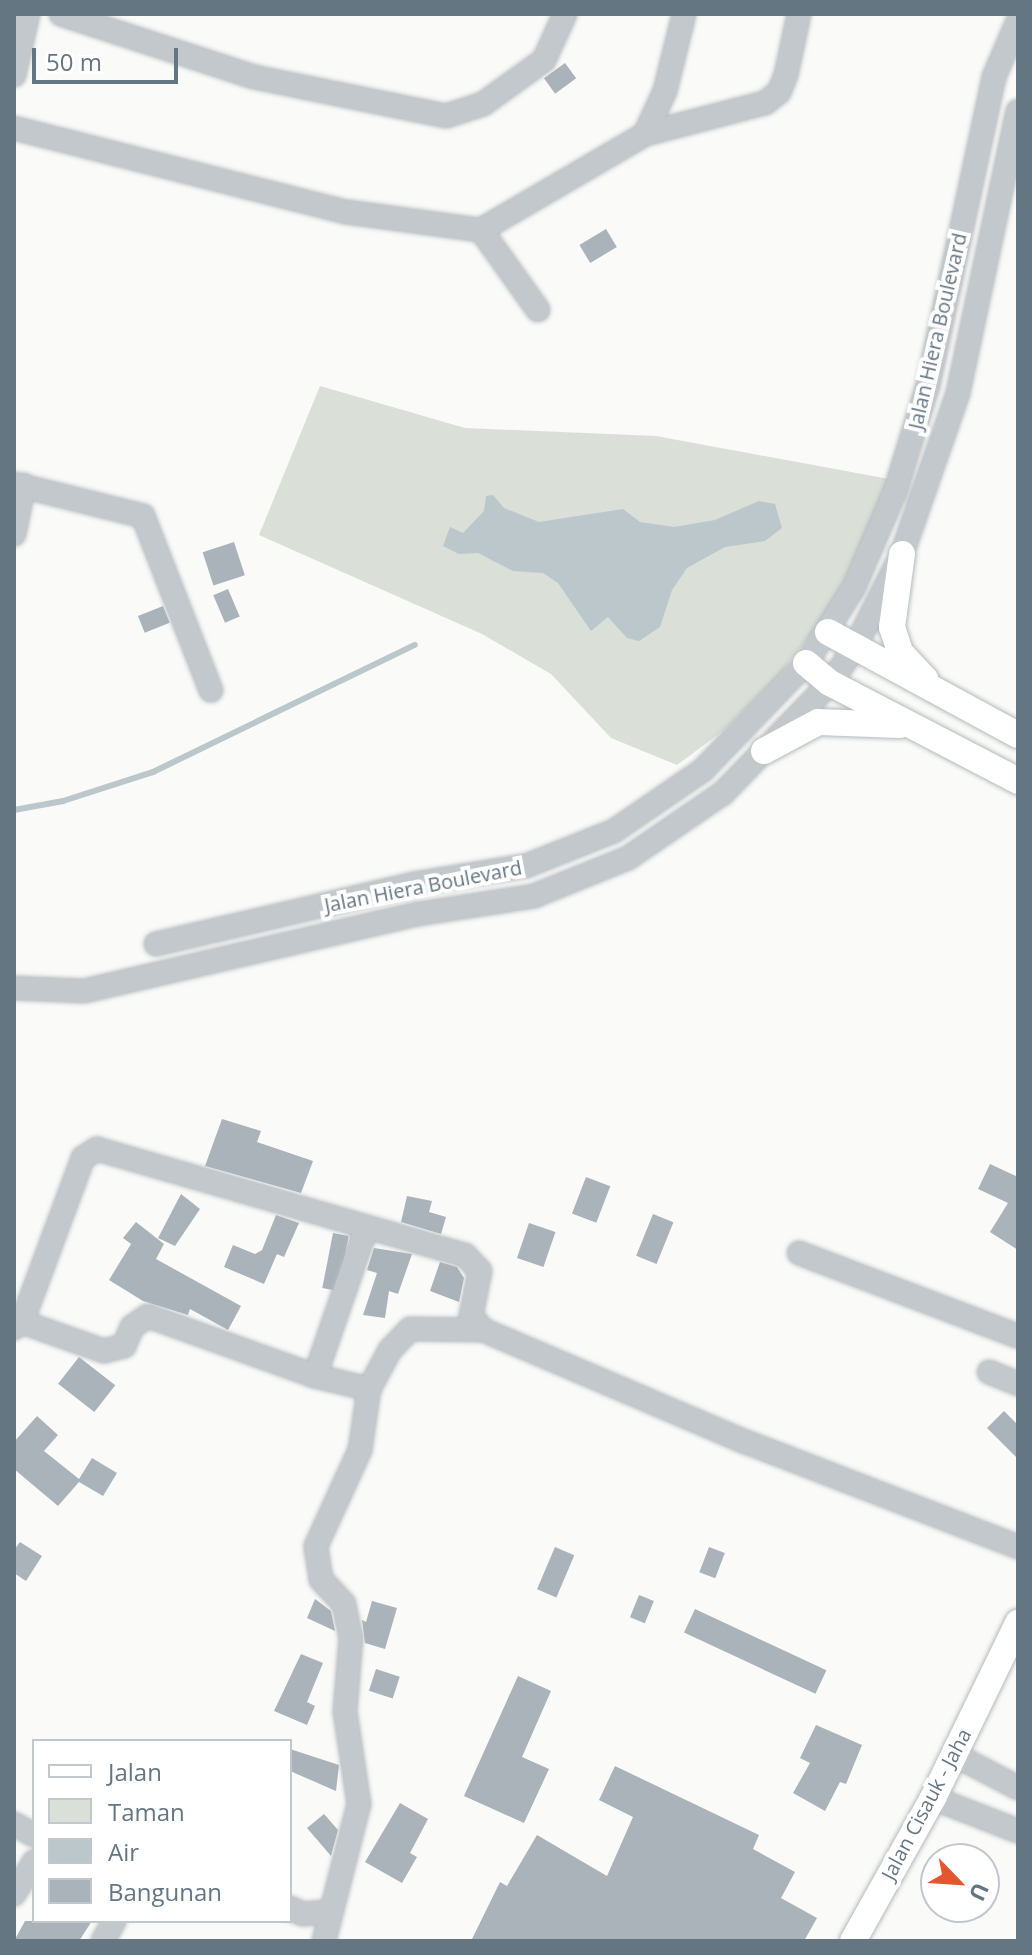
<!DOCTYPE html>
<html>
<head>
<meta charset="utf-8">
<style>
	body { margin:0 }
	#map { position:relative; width:1032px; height:1955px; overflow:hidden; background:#fafaf8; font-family:"Open Sans",sans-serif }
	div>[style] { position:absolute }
	.green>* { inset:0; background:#dadfd7 }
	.water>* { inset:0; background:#bbc7cb }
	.stream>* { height:6px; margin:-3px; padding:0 3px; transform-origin:3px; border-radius:3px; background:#bbc7cb }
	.building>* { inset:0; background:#aab3b9; transform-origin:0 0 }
	.roads { filter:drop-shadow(0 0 2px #b5babe) drop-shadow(0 0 2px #b5babe) }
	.minor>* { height:22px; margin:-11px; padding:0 11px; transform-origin:11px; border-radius:11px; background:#c3c8cc }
	.major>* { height:26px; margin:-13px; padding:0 13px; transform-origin:13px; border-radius:13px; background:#fff }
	span { translate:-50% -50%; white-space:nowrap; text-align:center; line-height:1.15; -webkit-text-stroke:8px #fff; paint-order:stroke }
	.street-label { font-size:20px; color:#657683 }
	.frame { position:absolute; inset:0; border:16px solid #657683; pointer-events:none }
	.legend { position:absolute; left:32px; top:1739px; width:260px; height:184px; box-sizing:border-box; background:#fff; border:2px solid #c1c8cd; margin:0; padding:10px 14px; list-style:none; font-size:24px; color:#657683 }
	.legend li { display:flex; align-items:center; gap:16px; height:40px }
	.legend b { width:40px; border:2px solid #c1c8cd }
	.north { position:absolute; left:920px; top:1843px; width:80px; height:80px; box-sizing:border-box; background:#fff; border:2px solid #c1c8cd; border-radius:50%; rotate:115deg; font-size:22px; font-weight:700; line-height:32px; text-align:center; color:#657683 }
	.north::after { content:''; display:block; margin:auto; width:28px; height:36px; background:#e4572e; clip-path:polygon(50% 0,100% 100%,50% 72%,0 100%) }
	.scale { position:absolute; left:32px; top:48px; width:146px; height:36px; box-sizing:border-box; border:4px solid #657683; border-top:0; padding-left:10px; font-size:24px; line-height:28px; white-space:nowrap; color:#657683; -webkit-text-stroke:6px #fff; paint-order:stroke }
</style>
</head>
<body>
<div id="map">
	<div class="green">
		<i style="clip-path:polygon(320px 386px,465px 428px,656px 436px,889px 479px,859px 560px,816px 628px,778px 676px,723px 731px,677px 765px,611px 738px,551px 674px,482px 634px,259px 535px)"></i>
	</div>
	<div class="water">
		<i style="clip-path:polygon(493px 495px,504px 508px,539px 522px,623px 509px,640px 522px,674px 527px,715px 520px,759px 501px,775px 504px,782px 528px,765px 541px,725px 547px,687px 568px,672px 590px,660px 627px,639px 641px,627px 638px,608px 617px,591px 631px,558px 583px,543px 573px,513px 571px,478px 553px,459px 554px,443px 546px,450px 527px,463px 533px,484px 511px,486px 496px)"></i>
	</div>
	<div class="stream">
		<i style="left:14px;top:810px;width:50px;rotate:-10.4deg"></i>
		<i style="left:63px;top:801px;width:95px;rotate:-17.9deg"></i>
		<i style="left:153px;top:772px;width:291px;rotate:-25.9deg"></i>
	</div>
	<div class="building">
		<i style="left:565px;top:63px;width:19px;height:26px;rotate:54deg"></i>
		<i style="left:606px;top:229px;width:21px;height:31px;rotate:59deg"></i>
		<i style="left:234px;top:542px;width:35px;height:33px;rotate:72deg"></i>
		<i style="left:228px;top:589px;width:30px;height:16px;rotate:67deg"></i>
		<i style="left:163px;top:606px;width:18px;height:27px;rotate:68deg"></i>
		<i style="clip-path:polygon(222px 1119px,261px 1131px,257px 1142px,313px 1161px,301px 1193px,205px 1166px)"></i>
		<i style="clip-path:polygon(990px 1164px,1018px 1177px,1018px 1250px,990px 1232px,1008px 1203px,978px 1189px)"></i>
		<i style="left:586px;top:1177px;width:26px;height:39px;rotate:21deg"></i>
		<i style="clip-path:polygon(181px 1194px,200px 1209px,175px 1246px,158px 1238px)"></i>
		<i style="clip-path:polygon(407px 1196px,432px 1201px,429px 1212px,446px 1217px,441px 1234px,401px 1222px)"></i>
		<i style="left:653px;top:1214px;width:22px;height:45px;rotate:22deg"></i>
		<i style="clip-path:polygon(276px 1215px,299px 1223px,284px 1257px,277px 1254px,264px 1284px,224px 1267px,233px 1245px,255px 1254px,262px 1250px)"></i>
		<i style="clip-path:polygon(136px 1222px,164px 1244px,156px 1259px,241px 1306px,228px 1330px,190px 1309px,188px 1315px,143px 1301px,109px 1280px,131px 1244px,123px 1238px)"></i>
		<i style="left:529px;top:1223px;width:28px;height:37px;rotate:19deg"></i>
		<i style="left:333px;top:1233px;width:16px;height:56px;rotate:11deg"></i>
		<i style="clip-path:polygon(374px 1248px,412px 1254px,398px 1294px,389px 1291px,385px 1318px,363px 1315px,377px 1273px,367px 1270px)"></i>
		<i style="clip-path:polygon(440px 1262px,457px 1267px,464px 1278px,459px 1302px,430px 1291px)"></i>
		<i style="left:79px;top:1357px;width:46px;height:34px;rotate:38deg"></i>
		<i style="clip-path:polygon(1004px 1411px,1018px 1425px,1018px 1459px,987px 1428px)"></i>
		<i style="clip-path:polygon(37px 1416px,58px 1435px,44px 1451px,79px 1479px,92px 1458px,117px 1473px,103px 1496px,79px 1482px,58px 1506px,14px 1469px,14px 1442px)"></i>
		<i style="clip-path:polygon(20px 1542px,42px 1556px,26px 1581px,14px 1573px,14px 1550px)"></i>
		<i style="left:555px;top:1547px;width:21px;height:46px;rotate:23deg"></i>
		<i style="left:709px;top:1547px;width:17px;height:27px;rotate:21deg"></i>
		<i style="left:639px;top:1595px;width:16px;height:24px;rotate:22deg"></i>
		<i style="clip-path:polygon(315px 1599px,331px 1611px,335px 1631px,307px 1618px)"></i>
		<i style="clip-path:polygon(372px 1601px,397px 1608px,385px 1649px,365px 1643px,362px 1620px,366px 1622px)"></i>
		<i style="left:695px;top:1609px;width:145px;height:26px;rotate:25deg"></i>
		<i style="clip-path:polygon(301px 1654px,323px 1663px,307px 1702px,315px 1706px,307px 1725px,274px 1711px)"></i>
		<i style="left:376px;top:1669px;width:25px;height:23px;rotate:18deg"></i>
		<i style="clip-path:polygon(518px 1676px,551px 1691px,522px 1757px,549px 1769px,524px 1823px,464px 1796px)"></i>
		<i style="clip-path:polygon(816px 1725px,862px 1745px,846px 1784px,840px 1782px,825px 1811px,793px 1793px,810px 1763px,800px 1758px)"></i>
		<i style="clip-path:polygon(290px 1749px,339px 1765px,336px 1791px,290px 1771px)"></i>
		<i style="clip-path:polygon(615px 1766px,759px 1835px,753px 1849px,795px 1872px,781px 1898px,817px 1918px,804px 1941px,471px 1941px,500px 1882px,507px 1886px,537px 1835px,607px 1876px,633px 1817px,599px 1800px)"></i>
		<i style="clip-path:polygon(400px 1803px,428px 1819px,410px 1853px,417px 1857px,402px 1883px,365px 1862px)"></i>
		<i style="clip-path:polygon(324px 1814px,338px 1830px,331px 1856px,307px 1828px)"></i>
		<i style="clip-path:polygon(25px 1921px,92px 1921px,79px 1941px,14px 1941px)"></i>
	</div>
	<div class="roads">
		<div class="minor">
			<i style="left:61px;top:14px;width:203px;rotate:18.1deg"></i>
			<i style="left:254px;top:77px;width:196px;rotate:11.5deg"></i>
			<i style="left:446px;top:116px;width:39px;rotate:-18deg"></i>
			<i style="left:483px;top:104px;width:75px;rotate:-35.8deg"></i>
			<i style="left:544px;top:60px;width:51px;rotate:-65.5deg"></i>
			<i style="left:14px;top:75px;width:63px;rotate:-77.1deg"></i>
			<i style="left:14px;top:128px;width:343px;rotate:14.2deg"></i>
			<i style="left:347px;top:212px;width:135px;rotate:7.7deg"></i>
			<i style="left:481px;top:230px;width:190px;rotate:-30.3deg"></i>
			<i style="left:645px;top:134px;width:47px;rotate:-65.1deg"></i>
			<i style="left:665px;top:91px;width:79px;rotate:-76.1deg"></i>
			<i style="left:645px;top:134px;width:124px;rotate:-14.5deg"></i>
			<i style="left:765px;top:103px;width:18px;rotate:-38deg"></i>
			<i style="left:779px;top:92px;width:18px;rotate:-68deg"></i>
			<i style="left:786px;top:75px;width:62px;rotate:-78deg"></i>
			<i style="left:481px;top:230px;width:98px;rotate:54.5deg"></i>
			<i style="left:14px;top:484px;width:133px;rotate:13.9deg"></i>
			<i style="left:143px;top:516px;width:187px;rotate:68.7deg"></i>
			<i style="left:14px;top:534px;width:50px;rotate:-78.5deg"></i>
			<i style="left:156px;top:944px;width:264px;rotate:-13.1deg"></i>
			<i style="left:413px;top:884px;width:114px;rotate:-9.1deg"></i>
			<i style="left:526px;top:866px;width:95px;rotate:-21.7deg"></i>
			<i style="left:614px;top:831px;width:108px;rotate:-34.4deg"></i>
			<i style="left:703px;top:770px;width:149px;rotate:-46.1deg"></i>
			<i style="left:806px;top:663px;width:90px;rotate:-57.7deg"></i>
			<i style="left:854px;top:587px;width:103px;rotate:-66.7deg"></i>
			<i style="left:895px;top:492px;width:112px;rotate:-72.9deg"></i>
			<i style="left:928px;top:385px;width:315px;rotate:-77.9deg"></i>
			<i style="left:994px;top:77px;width:61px;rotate:-66.8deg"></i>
			<i style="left:14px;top:988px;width:70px;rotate:2.5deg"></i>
			<i style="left:84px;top:991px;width:343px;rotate:-13deg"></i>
			<i style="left:418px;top:914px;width:117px;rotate:-8.8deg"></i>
			<i style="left:534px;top:896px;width:101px;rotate:-22deg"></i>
			<i style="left:628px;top:858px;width:115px;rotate:-34.4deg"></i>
			<i style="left:723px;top:793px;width:153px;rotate:-45.8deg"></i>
			<i style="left:830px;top:683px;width:42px;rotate:-54.8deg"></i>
			<i style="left:854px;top:649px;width:106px;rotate:-63.2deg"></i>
			<i style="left:902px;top:554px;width:170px;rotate:-70.8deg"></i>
			<i style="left:958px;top:393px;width:288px;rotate:-78deg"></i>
			<i style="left:799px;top:1253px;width:234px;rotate:20.8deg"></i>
			<i style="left:22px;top:1322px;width:87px;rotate:19.5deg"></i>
			<i style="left:104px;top:1351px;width:21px;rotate:-14deg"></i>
			<i style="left:124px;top:1346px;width:21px;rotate:-67deg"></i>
			<i style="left:132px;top:1327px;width:19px;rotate:-35deg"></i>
			<i style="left:148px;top:1316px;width:177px;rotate:19.8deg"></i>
			<i style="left:315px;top:1376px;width:56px;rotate:13.5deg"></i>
			<i style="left:369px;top:1389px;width:44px;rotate:-61.7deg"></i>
			<i style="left:390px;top:1350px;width:29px;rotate:-46deg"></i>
			<i style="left:410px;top:1329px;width:73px;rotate:0.8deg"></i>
			<i style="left:14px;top:1328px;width:10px;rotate:-37deg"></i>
			<i style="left:22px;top:1322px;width:175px;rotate:-69.6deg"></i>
			<i style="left:83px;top:1158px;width:17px;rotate:-33deg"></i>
			<i style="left:97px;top:1149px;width:383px;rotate:16.1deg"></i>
			<i style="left:465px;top:1255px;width:22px;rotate:47deg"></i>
			<i style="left:480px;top:1271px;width:46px;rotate:101.3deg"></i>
			<i style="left:471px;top:1316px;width:18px;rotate:49deg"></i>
			<i style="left:483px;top:1330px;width:286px;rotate:23.1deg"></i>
			<i style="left:746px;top:1442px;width:292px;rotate:21.1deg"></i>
			<i style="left:989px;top:1372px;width:31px;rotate:22deg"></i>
			<i style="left:315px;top:1376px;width:156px;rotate:-70.9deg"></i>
			<i style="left:953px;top:1754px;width:73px;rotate:27.6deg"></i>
			<i style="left:933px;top:1798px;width:91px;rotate:21.2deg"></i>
			<i style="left:14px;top:1824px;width:23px;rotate:29deg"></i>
			<i style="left:14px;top:1894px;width:38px;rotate:-58deg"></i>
			<i style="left:290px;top:1908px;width:14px;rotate:25deg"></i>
			<i style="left:303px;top:1914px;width:25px;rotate:-5deg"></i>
			<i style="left:103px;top:1941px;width:23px;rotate:-61deg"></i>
			<i style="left:324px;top:1941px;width:141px;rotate:-75.7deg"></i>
			<i style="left:359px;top:1804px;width:94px;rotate:-98.6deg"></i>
			<i style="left:345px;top:1711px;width:73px;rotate:-85.3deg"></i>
			<i style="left:351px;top:1638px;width:35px;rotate:-102deg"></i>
			<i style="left:344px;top:1604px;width:34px;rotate:-133deg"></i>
			<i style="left:321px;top:1579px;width:33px;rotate:-99deg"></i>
			<i style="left:316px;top:1546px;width:106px;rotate:-65.4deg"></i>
			<i style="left:360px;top:1450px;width:62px;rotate:-81.6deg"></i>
		</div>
		<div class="major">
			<i style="left:902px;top:554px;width:74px;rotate:97.8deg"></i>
			<i style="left:892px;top:627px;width:26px;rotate:72deg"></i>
			<i style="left:900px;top:652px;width:37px;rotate:47deg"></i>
			<i style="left:828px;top:632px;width:216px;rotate:28.5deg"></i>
			<i style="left:806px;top:663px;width:31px;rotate:40deg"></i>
			<i style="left:830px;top:683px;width:212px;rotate:27.5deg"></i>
			<i style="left:764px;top:751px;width:61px;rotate:-28.2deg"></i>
			<i style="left:818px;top:722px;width:82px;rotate:2.1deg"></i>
			<i style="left:853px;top:1941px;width:164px;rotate:-60.8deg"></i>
			<i style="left:933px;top:1798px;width:195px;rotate:-64.1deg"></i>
		</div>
	</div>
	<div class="street-label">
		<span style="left:937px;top:331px;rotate:-77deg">Jalan Hiera Boulevard</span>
		<span style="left:423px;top:886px;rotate:-11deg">Jalan Hiera Boulevard</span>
		<span style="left:926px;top:1804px;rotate:-62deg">Jalan Cisauk - Jaha</span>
	</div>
	<div class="frame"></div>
	<ul class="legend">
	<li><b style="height:10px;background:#fff"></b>Jalan</li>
	<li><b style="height:22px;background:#dadfd7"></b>Taman</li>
	<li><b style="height:22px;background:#bbc7cb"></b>Air</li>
	<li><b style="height:22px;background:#aab3b9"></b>Bangunan</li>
	</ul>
	<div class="north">U</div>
	<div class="scale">50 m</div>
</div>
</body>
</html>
